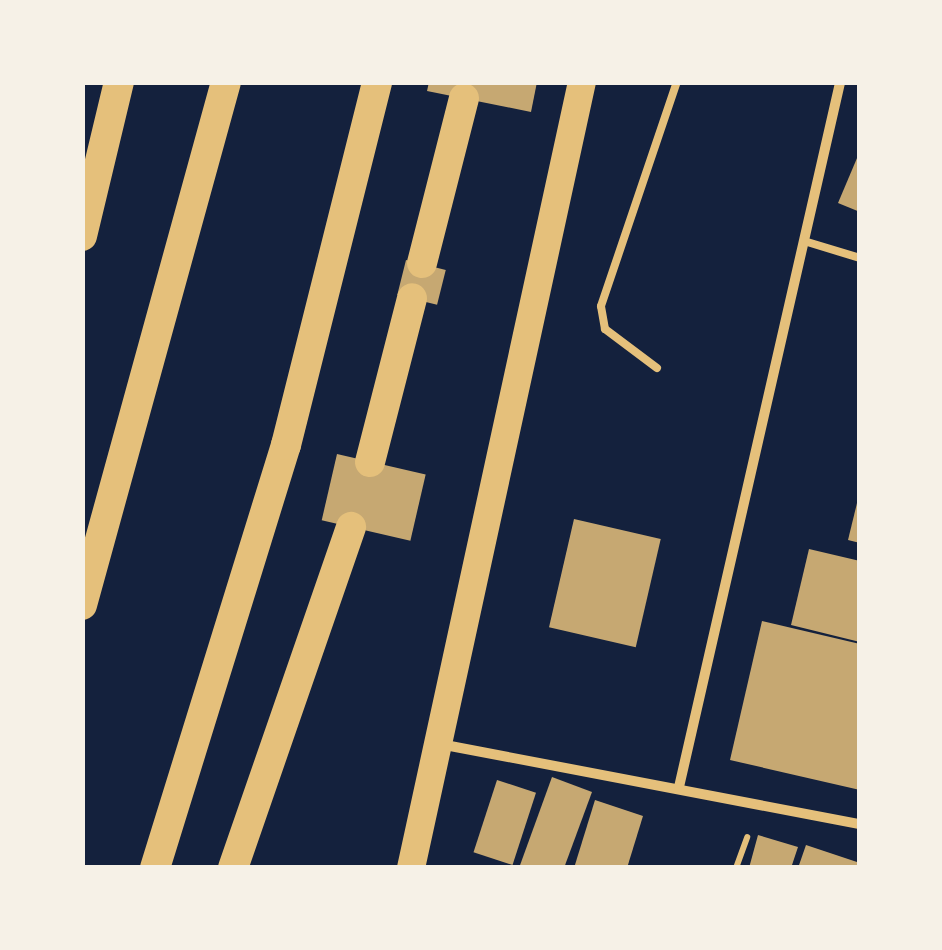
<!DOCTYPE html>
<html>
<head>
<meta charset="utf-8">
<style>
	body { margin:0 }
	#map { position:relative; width:942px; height:950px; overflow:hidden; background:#14213d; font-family:Jost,sans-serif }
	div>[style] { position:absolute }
	.building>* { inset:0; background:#c6a872; transform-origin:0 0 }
	.path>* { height:6px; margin:-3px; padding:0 3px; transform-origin:3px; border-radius:3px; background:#e5c07b }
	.service>* { height:8px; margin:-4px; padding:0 4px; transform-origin:4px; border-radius:4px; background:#e5c07b }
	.minor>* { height:10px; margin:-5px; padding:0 5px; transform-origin:5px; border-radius:5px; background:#e5c07b }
	.trunk>* { height:28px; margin:-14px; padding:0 14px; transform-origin:14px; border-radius:14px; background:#e5c07b }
	.motorway>* { height:30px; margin:-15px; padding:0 15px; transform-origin:15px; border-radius:15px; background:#e5c07b }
	span { translate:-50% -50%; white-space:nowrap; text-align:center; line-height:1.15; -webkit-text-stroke:8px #f6f1e7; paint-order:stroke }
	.frame { position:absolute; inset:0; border:85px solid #f6f1e7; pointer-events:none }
</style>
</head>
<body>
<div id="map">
	<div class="building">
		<i style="clip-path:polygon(429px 82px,537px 82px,531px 112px,427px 91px)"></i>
		<i style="clip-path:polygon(860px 151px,860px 212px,838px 203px)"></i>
		<i style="left:406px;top:260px;width:41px;height:36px;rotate:14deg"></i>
		<i style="left:337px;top:454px;width:91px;height:68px;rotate:13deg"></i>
		<i style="clip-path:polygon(858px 499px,860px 499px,860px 543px,848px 540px)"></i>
		<i style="left:574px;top:519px;width:89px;height:111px;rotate:13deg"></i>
		<i style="clip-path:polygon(809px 549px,860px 561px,860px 642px,791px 625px)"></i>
		<i style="clip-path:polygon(762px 621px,860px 644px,860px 790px,730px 760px)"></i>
		<i style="clip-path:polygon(552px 777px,592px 792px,564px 868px,519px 868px)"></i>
		<i style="left:497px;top:780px;width:41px;height:76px;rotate:18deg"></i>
		<i style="clip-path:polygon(595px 800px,643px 816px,627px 868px,574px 868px)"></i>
		<i style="clip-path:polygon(758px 835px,798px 847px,791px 868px,749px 868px)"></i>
		<i style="clip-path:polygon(806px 845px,860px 863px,860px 868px,798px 868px)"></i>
	</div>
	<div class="path">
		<i style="left:736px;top:868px;width:33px;rotate:-70deg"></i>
	</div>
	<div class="service">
		<i style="left:804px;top:241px;width:59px;rotate:16.9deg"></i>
		<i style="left:657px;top:368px;width:65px;rotate:-143.1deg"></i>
		<i style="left:605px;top:329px;width:23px;rotate:-100deg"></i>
		<i style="left:601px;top:306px;width:237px;rotate:-71.3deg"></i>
	</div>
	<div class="minor">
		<i style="left:445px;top:745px;width:422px;rotate:10.8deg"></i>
		<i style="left:679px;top:787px;width:722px;rotate:-77.12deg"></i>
	</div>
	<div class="trunk">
		<i style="left:411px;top:868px;width:804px;rotate:-77.73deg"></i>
	</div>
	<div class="motorway">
		<i style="left:82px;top:236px;width:158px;rotate:-76.5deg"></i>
		<i style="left:422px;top:263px;width:170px;rotate:-75.7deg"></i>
		<i style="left:370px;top:462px;width:169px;rotate:-75.6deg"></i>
		<i style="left:82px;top:605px;width:542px;rotate:-74.61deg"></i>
		<i style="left:155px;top:868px;width:443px;rotate:-72.8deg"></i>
		<i style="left:286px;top:445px;width:374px;rotate:-75.9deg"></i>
		<i style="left:233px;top:868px;width:361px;rotate:-70.9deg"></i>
	</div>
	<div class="frame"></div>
</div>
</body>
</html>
